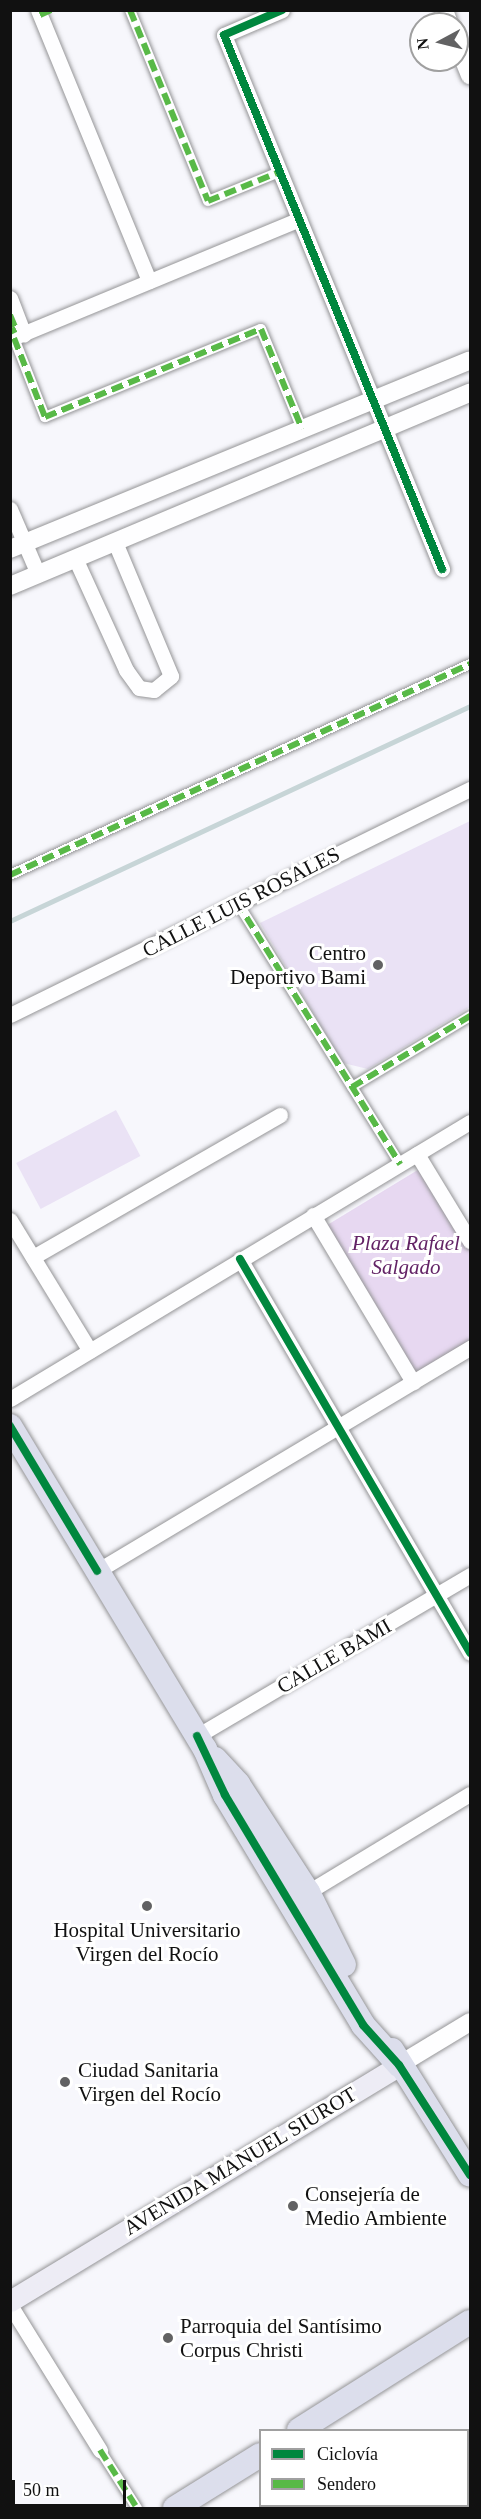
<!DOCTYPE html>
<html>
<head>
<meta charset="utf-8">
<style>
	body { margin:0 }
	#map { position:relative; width:481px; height:2519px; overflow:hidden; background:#f7f7fc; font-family:"Times New Roman",serif }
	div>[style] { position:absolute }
	.green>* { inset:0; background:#e7d8f1 }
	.pitch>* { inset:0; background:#eae2f5; transform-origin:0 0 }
	.roads { filter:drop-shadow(0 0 2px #959597) drop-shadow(0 0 2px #959597) }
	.pedestrian>* { height:10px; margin:-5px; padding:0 5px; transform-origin:5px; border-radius:5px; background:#fefeff }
	.minor>* { height:15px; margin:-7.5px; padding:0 7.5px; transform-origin:7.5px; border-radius:7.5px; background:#fefeff }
	.tertiary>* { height:18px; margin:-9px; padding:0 9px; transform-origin:9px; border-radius:9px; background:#fefeff }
	.secondary>* { height:21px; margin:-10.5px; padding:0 10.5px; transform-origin:10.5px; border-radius:10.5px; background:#edecf5 }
	.primary>* { height:24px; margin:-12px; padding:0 12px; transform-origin:12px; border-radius:12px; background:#dcdeec }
	.rail>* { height:4.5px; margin:-2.25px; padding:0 2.25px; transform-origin:2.25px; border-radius:2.25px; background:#c7d5d7 }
	.quiet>* { height:6px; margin-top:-3px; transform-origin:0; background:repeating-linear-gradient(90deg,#58b947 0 12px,transparent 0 18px) }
	.cycleway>* { height:8px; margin:-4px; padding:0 4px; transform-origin:4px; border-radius:4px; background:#00873e }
	.dots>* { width:16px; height:16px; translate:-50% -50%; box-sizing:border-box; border:3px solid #fff; border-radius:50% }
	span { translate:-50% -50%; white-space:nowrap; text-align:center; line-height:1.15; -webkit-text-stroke:6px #fff; paint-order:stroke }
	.street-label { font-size:21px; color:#111 }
	.poi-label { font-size:21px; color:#111 }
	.right { translate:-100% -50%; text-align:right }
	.left { translate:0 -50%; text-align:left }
	.park-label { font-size:21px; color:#632366; font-style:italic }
	.frame { position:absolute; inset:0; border:12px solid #111; pointer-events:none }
	.legend { position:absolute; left:259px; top:2429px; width:210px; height:78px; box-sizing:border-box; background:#fff; border:2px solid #a0a0a0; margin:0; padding:8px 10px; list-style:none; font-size:18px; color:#111 }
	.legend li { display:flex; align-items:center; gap:12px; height:30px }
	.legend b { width:30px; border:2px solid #a0a0a0 }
	.north { position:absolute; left:409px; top:12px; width:60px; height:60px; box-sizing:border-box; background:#fff; border:2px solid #a0a0a0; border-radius:50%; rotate:263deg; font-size:16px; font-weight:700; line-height:24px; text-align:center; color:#111 }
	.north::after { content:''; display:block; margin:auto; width:21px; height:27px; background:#626263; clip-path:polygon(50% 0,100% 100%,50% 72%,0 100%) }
	.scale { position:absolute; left:12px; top:2480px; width:114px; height:27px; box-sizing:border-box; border:3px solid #111; border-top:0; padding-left:8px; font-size:18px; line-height:21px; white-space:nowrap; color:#111; -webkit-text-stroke:4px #fff; paint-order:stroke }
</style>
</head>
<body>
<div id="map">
	<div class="green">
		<i style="clip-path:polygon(421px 1168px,470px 1251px,470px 1342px,412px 1377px,324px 1227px)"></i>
	</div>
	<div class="pitch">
		<i style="clip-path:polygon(470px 821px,470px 1007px,368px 1069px,343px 1063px,260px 923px)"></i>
		<i style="left:116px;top:1110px;width:52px;height:113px;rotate:62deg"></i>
	</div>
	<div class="roads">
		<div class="pedestrian">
			<i style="left:130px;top:10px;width:206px;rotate:67.8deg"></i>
			<i style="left:208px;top:201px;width:77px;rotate:-22.2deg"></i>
			<i style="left:14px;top:338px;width:85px;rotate:68.6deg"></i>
			<i style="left:45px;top:417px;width:233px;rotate:-22.2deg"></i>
			<i style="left:261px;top:329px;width:108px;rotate:67.7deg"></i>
			<i style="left:10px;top:875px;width:506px;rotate:-24.64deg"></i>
			<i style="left:237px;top:902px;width:309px;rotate:58.1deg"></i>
			<i style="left:352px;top:1087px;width:138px;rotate:-31deg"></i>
			<i style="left:100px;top:2450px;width:69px;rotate:57.5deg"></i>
		</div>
		<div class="minor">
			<i style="left:38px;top:10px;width:293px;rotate:67.7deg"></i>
			<i style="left:282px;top:10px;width:63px;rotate:156.7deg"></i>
			<i style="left:224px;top:35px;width:577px;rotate:67.79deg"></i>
			<i style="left:10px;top:298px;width:39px;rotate:69deg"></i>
			<i style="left:10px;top:339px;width:313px;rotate:-22.5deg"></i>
			<i style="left:10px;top:509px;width:71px;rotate:66.7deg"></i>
			<i style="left:75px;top:558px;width:123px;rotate:65.5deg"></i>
			<i style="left:126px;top:670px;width:22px;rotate:54deg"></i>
			<i style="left:139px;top:688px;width:15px;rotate:8deg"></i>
			<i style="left:154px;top:690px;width:22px;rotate:-39deg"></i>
			<i style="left:171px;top:676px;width:145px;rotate:-112.7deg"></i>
			<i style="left:10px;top:1015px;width:513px;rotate:-26.17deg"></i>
			<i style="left:417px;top:1154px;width:102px;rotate:58.7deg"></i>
			<i style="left:313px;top:1215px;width:195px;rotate:59.1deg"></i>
			<i style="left:10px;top:1220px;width:153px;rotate:58.6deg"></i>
			<i style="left:33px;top:1257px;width:285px;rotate:-29.9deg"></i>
			<i style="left:240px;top:1259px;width:456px;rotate:59.7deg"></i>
			<i style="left:10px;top:1399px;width:537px;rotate:-31.06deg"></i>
			<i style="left:97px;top:1571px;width:435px;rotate:-30.9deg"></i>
			<i style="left:197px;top:1736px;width:317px;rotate:-30.5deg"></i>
			<i style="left:308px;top:1892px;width:189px;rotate:-31.2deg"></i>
			<i style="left:10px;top:2305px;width:171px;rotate:58.2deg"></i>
		</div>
		<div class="tertiary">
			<i style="left:444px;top:10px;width:15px;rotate:70deg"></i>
			<i style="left:457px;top:43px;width:35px;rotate:68deg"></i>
			<i style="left:10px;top:549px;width:497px;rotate:-22.3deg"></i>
			<i style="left:10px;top:586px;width:499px;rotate:-22.8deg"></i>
			<i style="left:399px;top:2065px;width:83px;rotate:-31.2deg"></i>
		</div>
		<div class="secondary">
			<i style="left:10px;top:2301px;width:455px;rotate:-31.2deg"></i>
		</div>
		<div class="primary">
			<i style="left:10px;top:1426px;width:377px;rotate:58.9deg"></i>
			<i style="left:205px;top:1749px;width:50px;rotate:66.5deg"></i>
			<i style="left:225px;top:1795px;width:268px;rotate:59deg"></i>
			<i style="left:363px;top:2025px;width:54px;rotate:48deg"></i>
			<i style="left:215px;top:1759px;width:34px;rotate:47deg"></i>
			<i style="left:238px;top:1784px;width:129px;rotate:57.1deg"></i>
			<i style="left:308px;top:1892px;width:81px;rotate:63.7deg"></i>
			<i style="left:392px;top:2050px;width:147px;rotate:58deg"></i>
			<i style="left:299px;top:2430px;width:202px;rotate:-32.3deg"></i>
			<i style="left:175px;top:2508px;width:100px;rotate:-31.9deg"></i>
		</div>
	</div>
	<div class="rail">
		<i style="left:10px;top:921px;width:508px;rotate:-25.05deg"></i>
	</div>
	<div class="quiet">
		<i style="left:130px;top:10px;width:206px;rotate:67.8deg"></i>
		<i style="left:208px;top:201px;width:77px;rotate:-22.2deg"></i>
		<i style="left:40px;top:15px;width:12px;rotate:-24deg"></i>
		<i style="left:10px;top:315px;width:15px;rotate:67deg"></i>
		<i style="left:16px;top:329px;width:7px;rotate:153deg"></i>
		<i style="left:14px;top:338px;width:85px;rotate:68.6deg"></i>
		<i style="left:45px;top:417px;width:233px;rotate:-22.2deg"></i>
		<i style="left:261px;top:329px;width:108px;rotate:67.7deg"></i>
		<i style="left:10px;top:875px;width:506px;rotate:-24.64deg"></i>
		<i style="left:237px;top:902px;width:309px;rotate:58.1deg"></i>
		<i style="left:352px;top:1087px;width:138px;rotate:-31deg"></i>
		<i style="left:100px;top:2450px;width:69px;rotate:57.5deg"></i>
	</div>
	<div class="cycleway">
		<i style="left:282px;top:10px;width:63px;rotate:156.7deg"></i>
		<i style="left:224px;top:35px;width:577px;rotate:67.79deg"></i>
		<i style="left:240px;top:1259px;width:456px;rotate:59.7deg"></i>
		<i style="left:10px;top:1426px;width:169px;rotate:59deg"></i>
		<i style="left:197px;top:1736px;width:65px;rotate:64.6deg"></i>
		<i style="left:225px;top:1795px;width:268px;rotate:59deg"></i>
		<i style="left:363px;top:2025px;width:54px;rotate:48deg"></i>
		<i style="left:399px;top:2065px;width:131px;rotate:57.2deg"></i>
	</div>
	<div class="dots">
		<i style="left:378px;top:965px;background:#626263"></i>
		<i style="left:147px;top:1906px;background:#626263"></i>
		<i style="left:65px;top:2082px;background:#626263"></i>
		<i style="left:293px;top:2206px;background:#626263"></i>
		<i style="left:168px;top:2338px;background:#626263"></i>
	</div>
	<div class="street-label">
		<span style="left:241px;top:902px;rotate:-27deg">CALLE LUIS ROSALES</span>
		<span style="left:334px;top:1656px;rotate:-30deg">CALLE BAMI</span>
		<span style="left:240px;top:2161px;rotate:-31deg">AVENIDA MANUEL SIUROT</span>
	</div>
	<div class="poi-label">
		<span class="right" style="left:366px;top:965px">Centro<br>Deportivo Bami</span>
		<span style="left:147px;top:1942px">Hospital Universitario<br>Virgen del Rocío</span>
		<span class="left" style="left:78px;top:2082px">Ciudad Sanitaria<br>Virgen del Rocío</span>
		<span class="left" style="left:305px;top:2206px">Consejería de<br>Medio Ambiente</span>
		<span class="left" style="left:180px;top:2338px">Parroquia del Santísimo<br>Corpus Christi</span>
	</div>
	<div class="park-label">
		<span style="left:406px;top:1255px">Plaza Rafael<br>Salgado</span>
	</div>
	<div class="frame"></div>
	<ul class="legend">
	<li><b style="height:8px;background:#00873e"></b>Ciclovía</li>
	<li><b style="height:8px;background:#58b947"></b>Sendero</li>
	</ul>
	<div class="north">N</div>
	<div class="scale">50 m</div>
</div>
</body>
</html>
